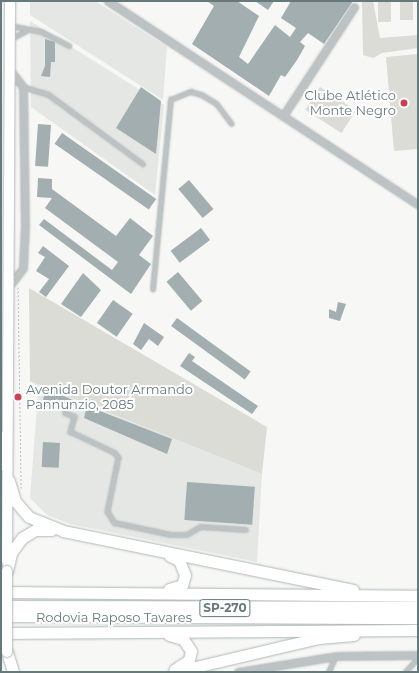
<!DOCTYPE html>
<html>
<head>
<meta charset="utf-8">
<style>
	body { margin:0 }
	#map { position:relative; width:419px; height:673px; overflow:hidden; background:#f7f7f5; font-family:Montserrat,sans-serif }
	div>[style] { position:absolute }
	.built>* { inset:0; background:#e5e7e5 }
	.green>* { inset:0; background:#dadcd5; transform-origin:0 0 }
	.building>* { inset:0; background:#a2aeaf; transform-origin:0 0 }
	.path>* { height:1px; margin-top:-0.5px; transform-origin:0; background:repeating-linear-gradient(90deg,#b7bcbc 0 2px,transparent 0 4px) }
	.roads { filter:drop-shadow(0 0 1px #afb6b7) drop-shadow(0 0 1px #afb6b7) }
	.service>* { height:3.5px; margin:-1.75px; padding:0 1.75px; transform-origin:1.75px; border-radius:1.75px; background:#bdc3c4 }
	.minor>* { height:7px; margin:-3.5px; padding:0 3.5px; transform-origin:3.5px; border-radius:3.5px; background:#bdc3c4 }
	.primary>* { height:10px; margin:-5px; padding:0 5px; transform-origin:5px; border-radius:5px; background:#fff }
	.trunk>* { height:11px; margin:-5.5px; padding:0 5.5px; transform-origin:5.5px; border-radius:5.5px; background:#fff }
	.motorway>* { height:12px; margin:-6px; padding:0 6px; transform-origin:6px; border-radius:6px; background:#fff }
	.bridges { filter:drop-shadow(0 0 1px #afb6b7) drop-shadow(0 0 1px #afb6b7) }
	.primary-bridge>* { height:10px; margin:-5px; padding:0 5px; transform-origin:5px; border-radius:5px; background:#fff }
	.dots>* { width:11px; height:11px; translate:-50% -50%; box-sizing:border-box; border:2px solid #fff; border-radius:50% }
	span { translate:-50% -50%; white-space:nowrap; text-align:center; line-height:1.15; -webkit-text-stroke:4px #fff; paint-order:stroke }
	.shield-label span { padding:1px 3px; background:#fff; border:1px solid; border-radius:3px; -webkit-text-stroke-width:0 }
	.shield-label { font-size:12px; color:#667a7c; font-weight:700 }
	.poi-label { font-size:13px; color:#667a7c }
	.right { translate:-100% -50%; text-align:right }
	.left { translate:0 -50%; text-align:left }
	.street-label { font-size:13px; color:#667a7c }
	.frame { position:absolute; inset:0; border:2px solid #667a7c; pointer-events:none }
</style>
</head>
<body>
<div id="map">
	<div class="built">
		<i style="clip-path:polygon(30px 1px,95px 1px,167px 47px,163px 100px,30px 15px)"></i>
		<i style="clip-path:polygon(30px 21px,164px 105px,155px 195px,31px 107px)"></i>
		<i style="clip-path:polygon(30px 381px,262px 474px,257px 562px,70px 524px,47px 515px,30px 498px,38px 393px)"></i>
	</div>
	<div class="green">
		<i style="clip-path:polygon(362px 1px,373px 1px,380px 38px,418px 35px,418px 48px,382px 53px,373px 58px,363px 55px)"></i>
		<i style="left:378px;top:1px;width:13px;height:21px"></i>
		<i style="left:400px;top:1px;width:13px;height:19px"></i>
		<i style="clip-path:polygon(418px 54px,418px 149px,394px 151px,386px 57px)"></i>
		<i style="left:320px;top:87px;width:43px;height:27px;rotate:33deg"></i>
		<i style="clip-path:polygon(29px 288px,267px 427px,262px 474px,30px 381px)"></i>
	</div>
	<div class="building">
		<i style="clip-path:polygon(207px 1px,237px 1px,259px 16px,239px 57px,248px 64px,275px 25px,290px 37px,296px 28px,281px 18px,291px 1px,353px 1px,324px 44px,308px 33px,300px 42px,305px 46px,297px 60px,285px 77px,281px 75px,269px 96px,192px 44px,214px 6px)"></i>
		<i style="clip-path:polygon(255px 1px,274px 1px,268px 10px)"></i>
		<i style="clip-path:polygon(45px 39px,55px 42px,55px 62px,51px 62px,50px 77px,41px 76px,45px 66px)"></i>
		<i style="clip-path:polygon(141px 87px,161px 101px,156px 154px,116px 128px)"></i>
		<i style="left:38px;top:124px;width:13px;height:42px;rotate:4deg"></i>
		<i style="left:62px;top:133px;width:115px;height:13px;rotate:35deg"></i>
		<i style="clip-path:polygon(38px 178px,52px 179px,52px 189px,116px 236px,130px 218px,153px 236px,139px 255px,151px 264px,131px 294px,39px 225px,44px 219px,112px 270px,118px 262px,45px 208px,52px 198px,37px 197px)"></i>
		<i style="left:189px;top:180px;width:38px;height:14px;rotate:50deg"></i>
		<i style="left:201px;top:228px;width:15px;height:38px;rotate:53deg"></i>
		<i style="clip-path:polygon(43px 246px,69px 266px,46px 297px,39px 292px,49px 279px,36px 271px,45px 257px,38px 253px)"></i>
		<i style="left:178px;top:272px;width:38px;height:15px;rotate:50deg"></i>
		<i style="clip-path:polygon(83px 273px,101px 290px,81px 317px,61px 304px)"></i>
		<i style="left:113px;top:300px;width:24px;height:28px;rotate:35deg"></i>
		<i style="clip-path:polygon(338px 302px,346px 304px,340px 321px,329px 318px,329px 309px,336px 312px)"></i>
		<i style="left:177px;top:318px;width:91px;height:10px;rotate:36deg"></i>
		<i style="clip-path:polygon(144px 323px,164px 337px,158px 346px,149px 339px,141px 350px,133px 344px)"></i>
		<i style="clip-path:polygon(189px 353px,195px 357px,192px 361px,258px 406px,252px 414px,180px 366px)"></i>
		<i style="clip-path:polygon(46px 388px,86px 406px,84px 410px,56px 399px,54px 410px,42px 404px)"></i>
		<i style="clip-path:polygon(87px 406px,172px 439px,167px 454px,84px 418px)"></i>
		<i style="left:43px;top:442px;width:17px;height:25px;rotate:3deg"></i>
		<i style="left:187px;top:482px;width:68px;height:38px;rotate:4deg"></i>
	</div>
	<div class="path">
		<i style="left:18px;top:287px;width:201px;rotate:89.1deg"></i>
	</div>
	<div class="roads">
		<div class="service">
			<i style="left:11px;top:26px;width:32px;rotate:11deg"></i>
			<i style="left:42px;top:32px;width:31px;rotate:27deg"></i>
			<i style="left:12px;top:39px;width:17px;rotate:-28deg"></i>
			<i style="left:23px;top:87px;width:27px;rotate:17deg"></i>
			<i style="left:49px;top:95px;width:117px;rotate:36.3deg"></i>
			<i style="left:153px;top:290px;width:191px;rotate:-84.6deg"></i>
			<i style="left:171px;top:100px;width:22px;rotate:-22deg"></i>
			<i style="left:191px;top:92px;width:11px;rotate:15deg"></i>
			<i style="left:202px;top:95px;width:17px;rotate:31deg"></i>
			<i style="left:217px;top:104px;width:25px;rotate:53deg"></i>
			<i style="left:65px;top:413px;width:11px;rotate:22deg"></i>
			<i style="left:75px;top:417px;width:16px;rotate:105deg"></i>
			<i style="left:71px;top:432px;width:49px;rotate:25.5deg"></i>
			<i style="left:115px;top:453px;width:6px;rotate:51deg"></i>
			<i style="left:119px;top:458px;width:55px;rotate:101.5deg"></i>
			<i style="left:108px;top:512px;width:13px;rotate:58deg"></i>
			<i style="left:115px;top:523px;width:57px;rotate:12.1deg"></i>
			<i style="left:171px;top:535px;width:16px"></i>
			<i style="left:187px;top:535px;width:16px;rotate:-30deg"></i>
			<i style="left:201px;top:527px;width:45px;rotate:3.8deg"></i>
			<i style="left:329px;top:672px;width:17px;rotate:-65deg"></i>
			<i style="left:406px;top:672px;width:18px;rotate:-47deg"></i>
		</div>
		<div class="minor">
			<i style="left:108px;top:1px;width:371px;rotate:33.3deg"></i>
			<i style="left:9px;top:69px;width:23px;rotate:52deg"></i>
			<i style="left:23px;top:87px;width:138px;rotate:89.2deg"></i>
			<i style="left:25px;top:225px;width:43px;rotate:92.7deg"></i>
			<i style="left:23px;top:268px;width:20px;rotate:127deg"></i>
			<i style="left:283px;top:116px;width:130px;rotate:-56.9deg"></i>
			<i style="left:238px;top:672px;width:100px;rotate:-9.2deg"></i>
			<i style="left:337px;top:656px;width:81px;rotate:-0.7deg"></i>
		</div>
		<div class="primary">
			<i style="left:1px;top:437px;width:29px;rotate:90deg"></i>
			<i style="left:7px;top:561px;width:560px;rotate:-89.69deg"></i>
		</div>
		<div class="trunk">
			<i style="left:9px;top:481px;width:21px;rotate:73deg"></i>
			<i style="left:15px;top:501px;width:21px;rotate:49deg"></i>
			<i style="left:29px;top:517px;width:37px;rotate:22deg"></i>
			<i style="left:63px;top:531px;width:296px;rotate:11.5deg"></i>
			<i style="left:7px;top:571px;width:18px;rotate:-77deg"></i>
			<i style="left:11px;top:553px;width:19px;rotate:-54deg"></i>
			<i style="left:22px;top:538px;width:15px;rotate:-32deg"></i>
			<i style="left:35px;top:530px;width:16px"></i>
			<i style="left:169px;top:589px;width:14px;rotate:-17deg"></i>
			<i style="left:182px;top:585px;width:10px;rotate:-73deg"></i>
			<i style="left:185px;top:575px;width:16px;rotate:-112deg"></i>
			<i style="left:179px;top:560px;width:10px;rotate:-156deg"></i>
			<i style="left:1px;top:592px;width:417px;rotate:0.5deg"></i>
			<i style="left:1px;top:633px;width:417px;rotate:-0.4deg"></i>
			<i style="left:169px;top:635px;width:15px;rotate:16deg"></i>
			<i style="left:183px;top:639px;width:14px;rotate:56deg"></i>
			<i style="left:191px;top:651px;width:9px;rotate:103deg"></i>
			<i style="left:189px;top:660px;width:17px;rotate:147deg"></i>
			<i style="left:7px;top:652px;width:21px;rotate:73deg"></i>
			<i style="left:174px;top:672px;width:149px;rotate:-13.2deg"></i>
			<i style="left:319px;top:638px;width:35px;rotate:-5deg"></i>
		</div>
		<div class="motorway">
			<i style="left:1px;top:607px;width:417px;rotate:0.1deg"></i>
			<i style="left:1px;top:616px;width:417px;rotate:0.3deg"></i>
		</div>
	</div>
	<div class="bridges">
		<div class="primary-bridge">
			<i style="left:7px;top:652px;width:81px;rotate:-90deg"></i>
		</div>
	</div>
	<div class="dots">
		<i style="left:404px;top:103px;background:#cd4052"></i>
		<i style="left:18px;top:397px;background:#cd4052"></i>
	</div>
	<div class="shield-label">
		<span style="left:225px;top:608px">SP-270</span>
	</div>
	<div class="poi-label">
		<span class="right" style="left:396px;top:103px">Clube Atlético<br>Monte Negro</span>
		<span class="left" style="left:26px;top:397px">Avenida Doutor Armando<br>Pannunzio, 2085</span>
	</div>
	<div class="street-label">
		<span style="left:114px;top:617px">Rodovia Raposo Tavares</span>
	</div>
	<div class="frame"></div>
</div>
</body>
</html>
